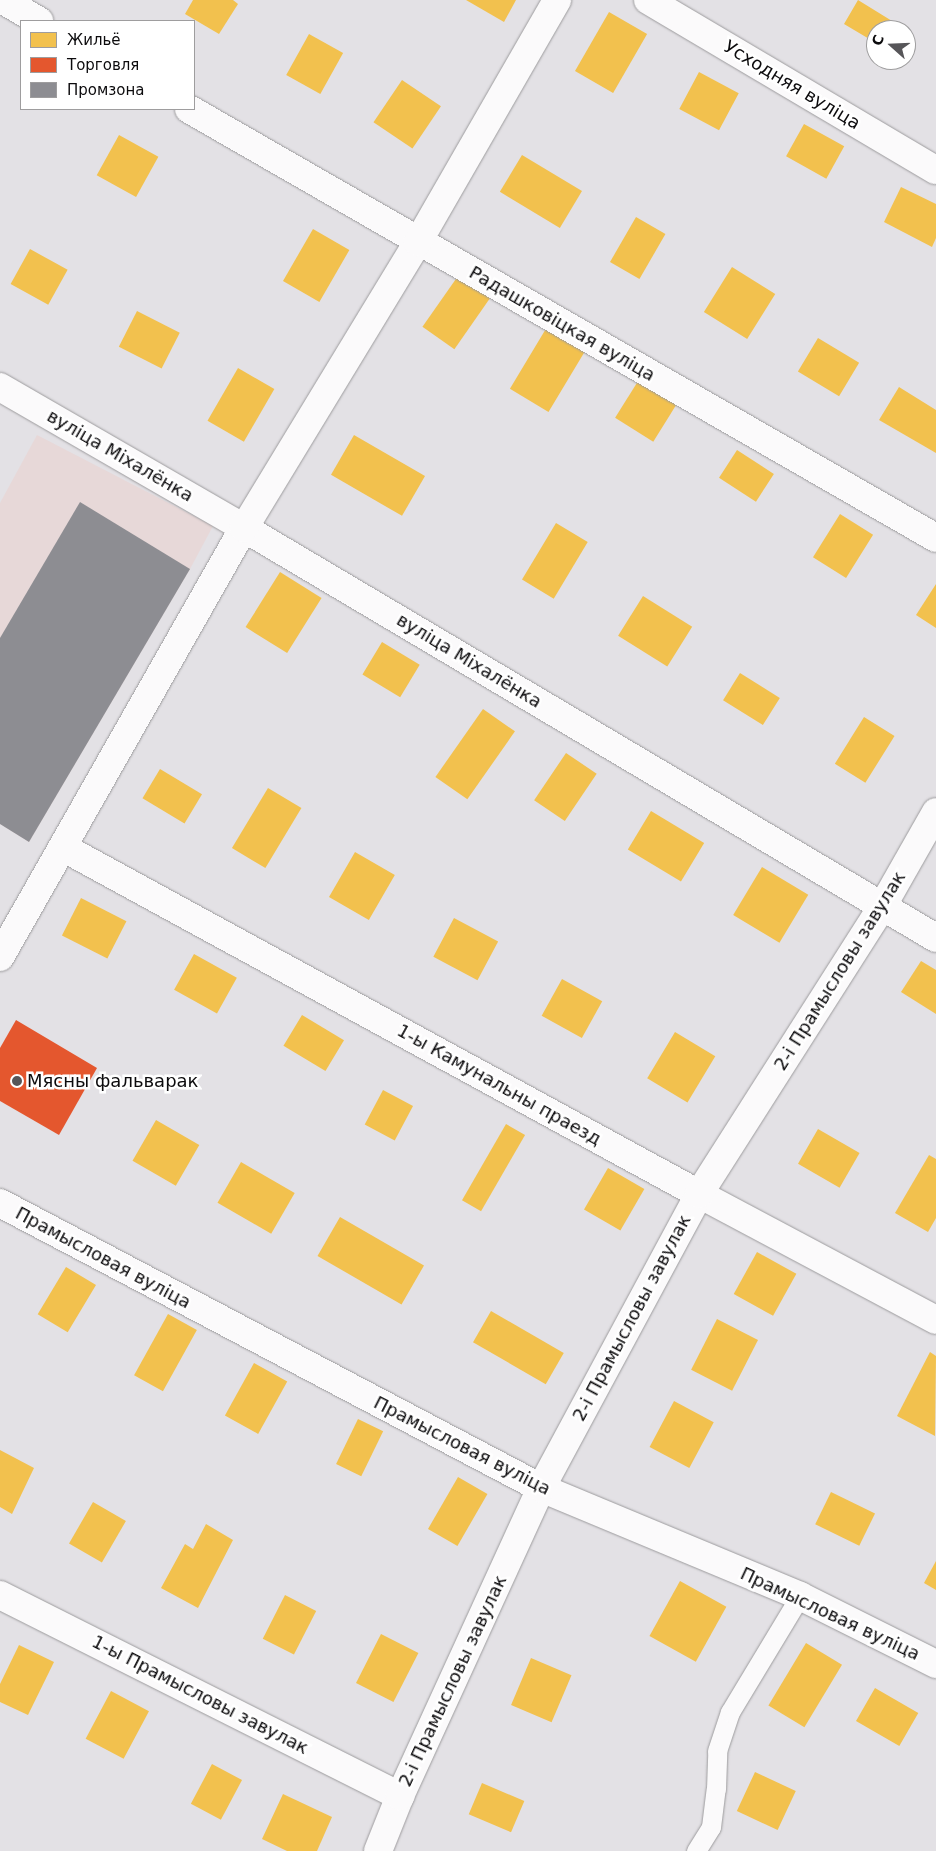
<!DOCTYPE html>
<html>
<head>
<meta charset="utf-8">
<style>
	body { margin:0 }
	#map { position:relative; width:936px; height:1851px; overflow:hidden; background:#e3e1e5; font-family:"DejaVu Sans",sans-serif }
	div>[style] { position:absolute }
	.industrial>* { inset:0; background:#e7d8d8 }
	.homes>* { inset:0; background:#f2c14e; transform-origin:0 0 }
	.shops>* { inset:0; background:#e4572e }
	.industry>* { inset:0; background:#8d8d92 }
	.roads { filter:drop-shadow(0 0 1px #9c9b9d) drop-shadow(0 0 1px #9c9b9d) }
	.lane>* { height:19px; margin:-9.5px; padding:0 9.5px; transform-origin:9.5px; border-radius:9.5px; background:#fbfafb }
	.street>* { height:28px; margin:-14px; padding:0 14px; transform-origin:14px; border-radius:14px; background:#fbfafb }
	.dots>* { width:14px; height:14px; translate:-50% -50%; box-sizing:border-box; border:2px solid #fff; border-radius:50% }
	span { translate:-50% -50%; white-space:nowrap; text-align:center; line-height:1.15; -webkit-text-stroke:5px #fff; paint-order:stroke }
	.street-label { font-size:18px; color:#0c0b0d }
	.poi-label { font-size:18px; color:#0c0b0d }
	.left { translate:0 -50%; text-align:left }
	.legend { position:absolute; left:20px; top:20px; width:175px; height:90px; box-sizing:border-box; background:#fff; border:1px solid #9e9d9e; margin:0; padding:6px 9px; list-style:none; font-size:15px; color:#0c0b0d }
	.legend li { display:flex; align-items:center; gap:10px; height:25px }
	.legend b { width:25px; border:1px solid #9e9d9e }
	.north { position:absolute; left:866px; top:20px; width:50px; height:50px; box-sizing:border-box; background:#fff; border:1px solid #9e9d9e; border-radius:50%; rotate:290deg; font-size:14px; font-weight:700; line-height:20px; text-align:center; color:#0c0b0d }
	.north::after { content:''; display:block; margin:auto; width:18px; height:22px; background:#575659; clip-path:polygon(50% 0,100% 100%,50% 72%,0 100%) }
</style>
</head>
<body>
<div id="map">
	<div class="industrial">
		<i style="clip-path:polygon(37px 435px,213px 526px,190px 569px,29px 842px,0 824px,0 503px)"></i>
	</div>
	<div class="homes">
		<i style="clip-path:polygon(193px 0,233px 0,238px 4px,219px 34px,185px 14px)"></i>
		<i style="clip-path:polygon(466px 0,516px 0,504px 22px)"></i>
		<i style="clip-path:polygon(858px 0,905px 29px,904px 30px,876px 30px,876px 43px,844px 24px)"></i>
		<i style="left:609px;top:12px;width:44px;height:68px;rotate:30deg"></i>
		<i style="left:309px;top:34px;width:39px;height:47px;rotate:29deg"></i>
		<i style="left:699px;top:72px;width:45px;height:42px;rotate:28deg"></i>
		<i style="left:402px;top:80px;width:47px;height:51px;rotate:34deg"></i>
		<i style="left:804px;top:124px;width:46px;height:37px;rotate:29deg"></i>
		<i style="left:119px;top:135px;width:45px;height:46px;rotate:29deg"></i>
		<i style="left:522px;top:155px;width:70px;height:43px;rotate:31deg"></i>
		<i style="clip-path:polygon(901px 187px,936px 204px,936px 238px,932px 247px,884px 222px)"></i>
		<i style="left:636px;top:217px;width:34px;height:52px;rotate:30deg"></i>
		<i style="left:313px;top:229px;width:42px;height:60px;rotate:30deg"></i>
		<i style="left:30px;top:249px;width:43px;height:40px;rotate:29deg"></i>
		<i style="left:732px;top:267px;width:51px;height:53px;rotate:32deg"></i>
		<i style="left:458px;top:276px;width:39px;height:62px;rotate:35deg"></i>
		<i style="left:137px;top:311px;width:48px;height:40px;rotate:27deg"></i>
		<i style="left:547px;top:327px;width:45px;height:72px;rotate:31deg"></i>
		<i style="left:818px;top:338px;width:48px;height:39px;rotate:31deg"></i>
		<i style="left:238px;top:368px;width:42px;height:61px;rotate:30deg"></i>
		<i style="left:640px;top:378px;width:45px;height:47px;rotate:32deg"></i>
		<i style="clip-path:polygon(899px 387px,936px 410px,936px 453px,879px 420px)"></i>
		<i style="left:354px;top:435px;width:82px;height:46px;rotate:30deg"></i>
		<i style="left:737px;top:450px;width:44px;height:33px;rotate:33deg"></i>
		<i style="left:840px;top:514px;width:39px;height:51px;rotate:32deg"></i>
		<i style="left:556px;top:523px;width:37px;height:66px;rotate:31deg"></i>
		<i style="left:280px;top:572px;width:49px;height:65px;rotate:32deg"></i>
		<i style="clip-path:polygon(936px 584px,936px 628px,916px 615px)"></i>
		<i style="left:643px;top:596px;width:58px;height:47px;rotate:32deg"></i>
		<i style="left:382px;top:642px;width:44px;height:38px;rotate:31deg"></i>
		<i style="left:740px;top:673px;width:47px;height:32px;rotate:32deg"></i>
		<i style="left:483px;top:709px;width:39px;height:83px;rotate:35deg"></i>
		<i style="left:864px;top:717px;width:36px;height:55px;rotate:32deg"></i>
		<i style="left:566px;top:753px;width:37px;height:57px;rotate:34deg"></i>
		<i style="left:160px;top:769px;width:49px;height:34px;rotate:31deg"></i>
		<i style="left:268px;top:788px;width:39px;height:70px;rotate:31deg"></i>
		<i style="left:651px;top:811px;width:62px;height:45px;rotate:31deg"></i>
		<i style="left:355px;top:852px;width:46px;height:52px;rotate:30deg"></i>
		<i style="left:762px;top:867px;width:54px;height:56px;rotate:31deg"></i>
		<i style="left:81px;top:898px;width:51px;height:42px;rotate:27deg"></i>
		<i style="left:454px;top:918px;width:50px;height:44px;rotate:28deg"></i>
		<i style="left:194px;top:954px;width:49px;height:41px;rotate:29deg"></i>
		<i style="clip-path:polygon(921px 961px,936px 970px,936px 1014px,901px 992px)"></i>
		<i style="left:562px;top:979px;width:46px;height:42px;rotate:29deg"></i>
		<i style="left:302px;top:1015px;width:49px;height:36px;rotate:31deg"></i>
		<i style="left:675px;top:1032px;width:47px;height:54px;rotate:31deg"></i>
		<i style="left:383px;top:1090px;width:34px;height:39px;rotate:28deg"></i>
		<i style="left:156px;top:1120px;width:50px;height:47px;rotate:30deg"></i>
		<i style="left:506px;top:1124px;width:22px;height:88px;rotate:30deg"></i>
		<i style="left:818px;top:1129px;width:48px;height:40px;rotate:30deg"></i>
		<i style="clip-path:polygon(929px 1155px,936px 1159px,936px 1218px,928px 1232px,895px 1213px)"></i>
		<i style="left:241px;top:1162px;width:62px;height:47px;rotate:30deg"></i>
		<i style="left:608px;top:1168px;width:42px;height:48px;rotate:30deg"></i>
		<i style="left:340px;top:1217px;width:97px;height:45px;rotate:30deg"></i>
		<i style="left:757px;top:1252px;width:45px;height:48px;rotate:29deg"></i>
		<i style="left:66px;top:1267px;width:35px;height:55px;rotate:31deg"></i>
		<i style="left:491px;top:1311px;width:84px;height:36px;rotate:30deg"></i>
		<i style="left:168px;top:1314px;width:33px;height:70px;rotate:29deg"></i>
		<i style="left:717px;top:1319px;width:46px;height:57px;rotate:27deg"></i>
		<i style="clip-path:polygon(930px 1352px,936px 1356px,935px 1436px,897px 1416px)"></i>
		<i style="left:254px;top:1363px;width:38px;height:60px;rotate:29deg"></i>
		<i style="left:674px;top:1401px;width:45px;height:52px;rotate:28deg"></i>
		<i style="left:358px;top:1419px;width:28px;height:50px;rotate:26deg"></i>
		<i style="clip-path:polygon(0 1450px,34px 1468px,12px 1514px,0 1507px)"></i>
		<i style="left:458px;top:1477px;width:34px;height:60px;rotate:30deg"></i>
		<i style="left:831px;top:1492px;width:49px;height:36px;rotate:26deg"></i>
		<i style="left:93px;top:1502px;width:38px;height:48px;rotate:30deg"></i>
		<i style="clip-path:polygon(206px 1524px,233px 1540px,198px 1608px,161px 1588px,185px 1544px,193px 1549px)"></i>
		<i style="clip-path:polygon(936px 1561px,936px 1590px,924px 1583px)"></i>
		<i style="left:680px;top:1581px;width:53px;height:63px;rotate:29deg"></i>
		<i style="left:285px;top:1595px;width:35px;height:49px;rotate:27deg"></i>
		<i style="left:381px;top:1634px;width:42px;height:55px;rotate:27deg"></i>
		<i style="left:806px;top:1643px;width:42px;height:73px;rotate:31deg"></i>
		<i style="clip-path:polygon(19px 1645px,54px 1662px,28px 1715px,0 1702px,0 1684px)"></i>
		<i style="left:531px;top:1658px;width:44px;height:51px;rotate:23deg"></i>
		<i style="left:875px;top:1688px;width:50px;height:38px;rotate:30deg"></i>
		<i style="left:111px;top:1691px;width:43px;height:54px;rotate:28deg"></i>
		<i style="left:212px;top:1764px;width:34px;height:45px;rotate:28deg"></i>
		<i style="left:755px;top:1772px;width:45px;height:43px;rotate:25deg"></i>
		<i style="left:482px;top:1783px;width:46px;height:34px;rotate:23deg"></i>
		<i style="clip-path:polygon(283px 1794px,332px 1817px,317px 1851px,287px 1851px,262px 1839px)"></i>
	</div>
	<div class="shops">
		<i style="clip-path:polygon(16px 1020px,97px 1068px,59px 1135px,0 1101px,0 1048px)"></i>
	</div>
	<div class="industry">
		<i style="clip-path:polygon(80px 502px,190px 569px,29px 842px,0 824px,0 638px)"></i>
	</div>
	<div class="roads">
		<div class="lane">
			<i style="left:696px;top:1851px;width:28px;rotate:-58deg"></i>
			<i style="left:711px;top:1827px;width:38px;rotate:-83deg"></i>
			<i style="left:716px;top:1789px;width:38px;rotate:-88deg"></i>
			<i style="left:717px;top:1751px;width:41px;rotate:-71.6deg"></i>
			<i style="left:730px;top:1712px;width:135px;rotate:-58.9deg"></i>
		</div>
		<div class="street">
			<i style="left:3px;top:0;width:42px;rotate:30.3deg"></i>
			<i style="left:648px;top:0;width:334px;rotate:30.6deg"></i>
			<i style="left:189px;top:109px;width:861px;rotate:29.87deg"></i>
			<i style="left:0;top:387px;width:282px;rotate:30deg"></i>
			<i style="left:244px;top:528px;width:804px;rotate:30.65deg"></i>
			<i style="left:64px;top:848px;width:723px;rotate:28.59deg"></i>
			<i style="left:699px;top:1194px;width:268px;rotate:28deg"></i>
			<i style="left:0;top:957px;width:494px;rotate:-60.4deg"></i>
			<i style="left:244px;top:528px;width:335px;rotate:-58.7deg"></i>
			<i style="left:418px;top:242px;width:279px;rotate:-60.1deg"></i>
			<i style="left:0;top:1203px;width:611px;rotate:27.78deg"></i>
			<i style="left:541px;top:1488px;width:281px;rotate:22.6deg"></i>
			<i style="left:800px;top:1596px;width:152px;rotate:26.6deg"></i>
			<i style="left:0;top:1595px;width:448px;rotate:26.7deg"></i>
			<i style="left:378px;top:1851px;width:59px;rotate:-68.2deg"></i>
			<i style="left:400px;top:1796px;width:339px;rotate:-65.4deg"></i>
			<i style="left:541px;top:1488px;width:334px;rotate:-61.7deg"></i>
			<i style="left:699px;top:1194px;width:340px;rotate:-57.5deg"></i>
			<i style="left:882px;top:907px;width:109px;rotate:-60.4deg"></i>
		</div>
	</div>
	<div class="dots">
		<i style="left:17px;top:1081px;background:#575659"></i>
	</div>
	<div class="street-label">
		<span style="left:792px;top:85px;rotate:31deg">Усходняя вуліца</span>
		<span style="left:562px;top:324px;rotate:30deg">Радашковіцкая вуліца</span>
		<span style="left:120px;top:456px;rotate:30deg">вуліца Міхалёнка</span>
		<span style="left:469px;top:661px;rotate:31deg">вуліца Міхалёнка</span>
		<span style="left:840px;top:971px;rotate:-58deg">2-і Прамысловы завулак</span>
		<span style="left:499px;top:1085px;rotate:29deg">1-ы Камунальны праезд</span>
		<span style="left:103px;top:1258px;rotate:28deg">Прамысловая вуліца</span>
		<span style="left:632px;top:1318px;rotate:-62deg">2-і Прамысловы завулак</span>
		<span style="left:462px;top:1446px;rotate:27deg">Прамысловая вуліца</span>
		<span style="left:830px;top:1614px;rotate:25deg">Прамысловая вуліца</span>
		<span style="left:453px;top:1681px;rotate:-65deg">2-і Прамысловы завулак</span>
		<span style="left:200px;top:1695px;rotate:27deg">1-ы Прамысловы завулак</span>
	</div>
	<div class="poi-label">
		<span class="left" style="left:27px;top:1081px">Мясны фальварак</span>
	</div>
	<ul class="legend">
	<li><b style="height:14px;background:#f2c14e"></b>Жильё</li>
	<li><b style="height:14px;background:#e4572e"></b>Торговля</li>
	<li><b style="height:14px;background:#8d8d92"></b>Промзона</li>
	</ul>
	<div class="north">С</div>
</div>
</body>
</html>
